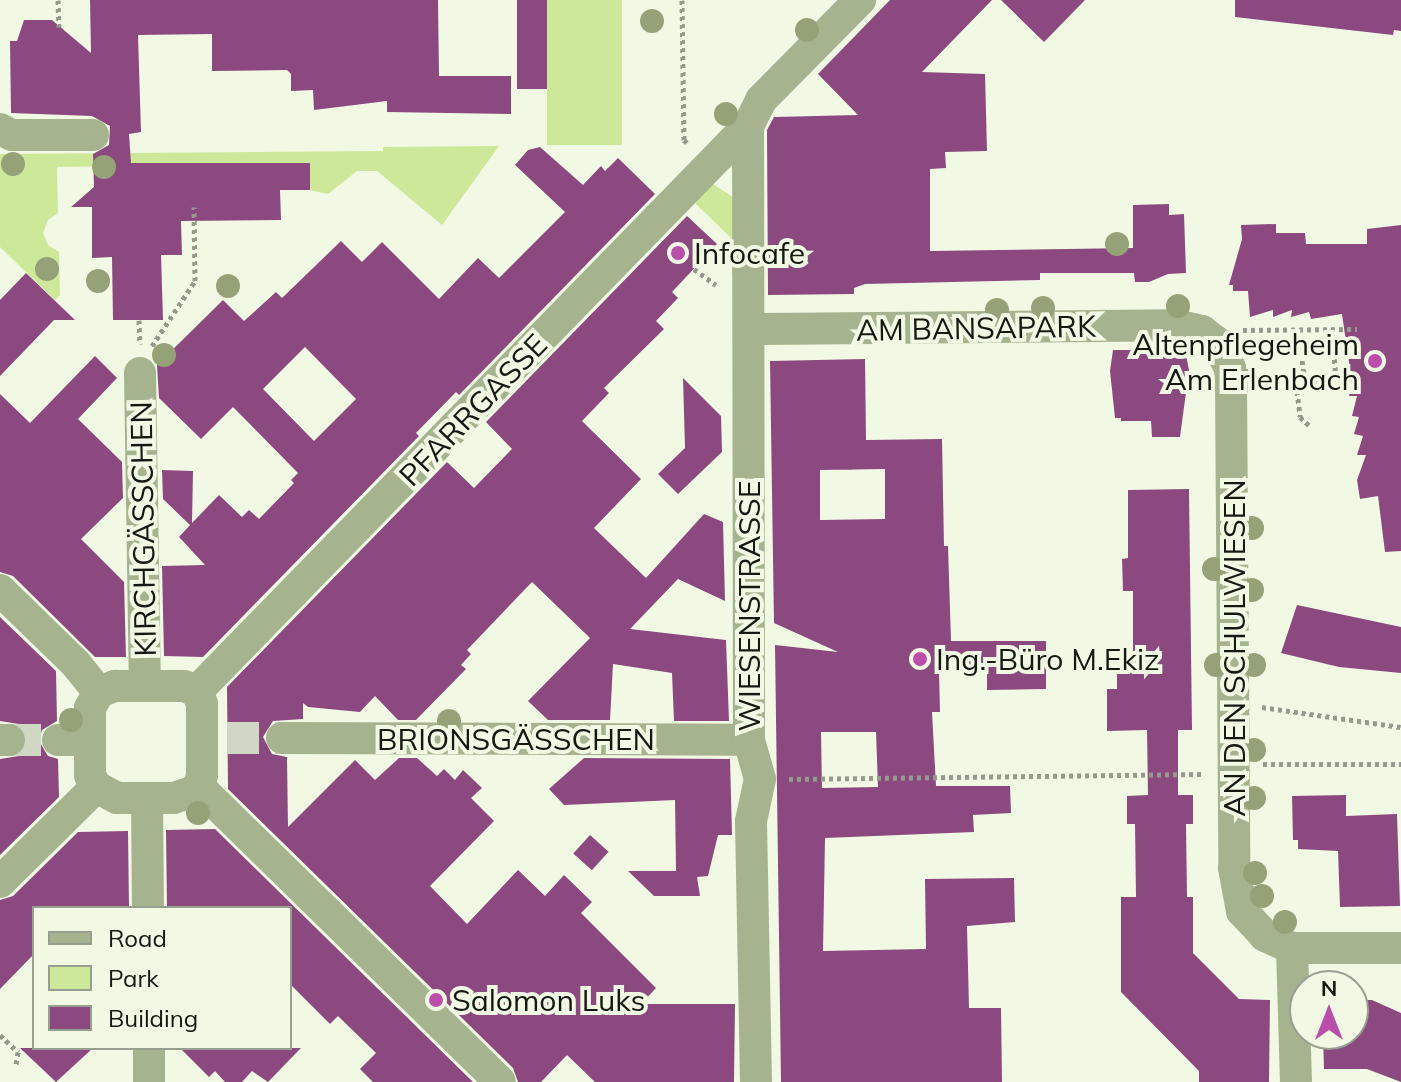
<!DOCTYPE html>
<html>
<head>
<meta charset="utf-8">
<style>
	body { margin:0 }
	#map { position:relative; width:1401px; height:1082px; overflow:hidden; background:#f1f9e5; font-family:Mulish,sans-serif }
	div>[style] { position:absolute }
	.green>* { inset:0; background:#cde898; transform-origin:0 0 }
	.building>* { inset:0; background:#8b4980; transform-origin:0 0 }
	.minor-tunnel>* { height:32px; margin-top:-16px; transform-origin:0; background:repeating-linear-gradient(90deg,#d0d7c5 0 32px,transparent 0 48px) }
	.path>* { height:5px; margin-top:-2.5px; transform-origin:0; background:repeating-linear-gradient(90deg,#959a8c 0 4px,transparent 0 8px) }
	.minor>* { height:32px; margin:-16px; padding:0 16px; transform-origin:16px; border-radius:16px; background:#a6b38f }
	.trees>* { width:24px; height:24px; margin:-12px; border-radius:50%; background:#95a278 }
	.dots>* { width:22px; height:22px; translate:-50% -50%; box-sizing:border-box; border:4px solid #f1f9e5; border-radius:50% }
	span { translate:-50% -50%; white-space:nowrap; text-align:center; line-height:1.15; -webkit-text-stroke:8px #f1f9e5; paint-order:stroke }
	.poi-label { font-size:30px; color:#161811 }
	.left { translate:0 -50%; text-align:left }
	.right { translate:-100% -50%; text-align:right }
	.street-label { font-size:30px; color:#161811 }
	.legend { position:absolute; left:32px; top:906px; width:260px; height:144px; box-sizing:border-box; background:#f1f9e5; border:2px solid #999f90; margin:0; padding:10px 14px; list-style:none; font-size:24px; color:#161811 }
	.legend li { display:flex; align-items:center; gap:16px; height:40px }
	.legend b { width:40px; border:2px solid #999f90 }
	.north { position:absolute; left:1289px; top:970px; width:80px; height:80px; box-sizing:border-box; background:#f1f9e5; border:2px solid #999f90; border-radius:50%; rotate:0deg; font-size:22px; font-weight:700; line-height:32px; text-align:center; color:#161811 }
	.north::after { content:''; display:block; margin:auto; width:28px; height:36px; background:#bc4dab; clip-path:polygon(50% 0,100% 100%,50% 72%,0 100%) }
</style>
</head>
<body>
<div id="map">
	<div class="green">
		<i style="left:547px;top:0;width:75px;height:145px"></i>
		<i style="clip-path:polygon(499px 146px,442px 225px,377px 171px,357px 171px,328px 194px,310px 190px,309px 163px,57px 167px,58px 213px,48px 220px,43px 233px,48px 245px,59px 252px,60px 295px,55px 300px,0 247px,0 154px,383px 151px,383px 147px)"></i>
		<i style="clip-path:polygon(713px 184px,734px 198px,735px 275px,732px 275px,731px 238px,695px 203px)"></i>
	</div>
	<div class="building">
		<i style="clip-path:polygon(90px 0,438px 0,439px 76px,511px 76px,511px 114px,387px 112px,387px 101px,314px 110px,313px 90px,291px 91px,291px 74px,287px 70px,212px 71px,212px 34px,138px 35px,141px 132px,129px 134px,131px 163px,310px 163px,310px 190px,280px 190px,281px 220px,181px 221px,182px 255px,161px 255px,163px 320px,113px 320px,112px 257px,92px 258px,92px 207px,71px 207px,94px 187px,93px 154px,109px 145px,110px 126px,92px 116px,11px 113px,10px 41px,17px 41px,24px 20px,52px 20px,91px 53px)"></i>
		<i style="left:517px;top:0;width:30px;height:89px"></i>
		<i style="clip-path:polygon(890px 0,992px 0,922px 72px,985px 74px,987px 151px,945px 152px,946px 168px,930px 169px,930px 251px,1133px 248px,1133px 205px,1169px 204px,1169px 215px,1184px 214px,1186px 273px,1168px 274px,1149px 282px,1135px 282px,1134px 273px,1040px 273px,1040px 280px,865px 284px,854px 288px,854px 294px,768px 295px,767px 130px,774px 117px,858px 115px,818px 74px)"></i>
		<i style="clip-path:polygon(1001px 0,1085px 0,1044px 42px)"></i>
		<i style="clip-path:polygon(1235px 0,1401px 0,1401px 31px,1394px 30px,1393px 35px,1235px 17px)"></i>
		<i style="clip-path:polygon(evenodd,540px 147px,583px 185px,601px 166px,605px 171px,618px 158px,655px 194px,459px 395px,456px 392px,416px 433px,419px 436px,203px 657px,164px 656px,162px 566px,205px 565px,179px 537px,190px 525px,163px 499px,162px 470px,193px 471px,192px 523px,219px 495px,242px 517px,249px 510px,259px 519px,294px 483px,291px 480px,298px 473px,233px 407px,201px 439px,159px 398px,157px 365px,223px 300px,244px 321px,276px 292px,282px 298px,341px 241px,362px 262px,382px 242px,439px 299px,478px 258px,499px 278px,565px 212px,515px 165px,528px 150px,540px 147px,305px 347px,356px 399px,314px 441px,263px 389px,305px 347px)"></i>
		<i style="clip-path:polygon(687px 216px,717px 244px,672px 292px,678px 298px,656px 321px,664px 329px,604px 388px,609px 393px,582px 421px,641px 479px,594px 528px,646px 578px,704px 514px,723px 522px,725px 601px,678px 579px,630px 629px,726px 640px,729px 721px,674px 721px,672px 673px,613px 664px,610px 720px,548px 720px,528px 701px,590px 638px,532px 582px,467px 650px,471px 654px,461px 665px,466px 669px,416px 720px,398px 720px,375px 696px,360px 712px,308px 707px,303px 703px,303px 719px,273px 721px,263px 737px,272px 754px,287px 757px,288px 827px,355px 760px,375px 780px,399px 758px,417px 758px,437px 776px,444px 769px,455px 780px,463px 770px,482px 788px,471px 798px,494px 821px,430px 886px,467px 924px,518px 870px,545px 896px,564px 875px,592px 902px,581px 913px,656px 988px,641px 1004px,735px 1004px,734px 1082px,595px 1082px,567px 1055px,541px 1082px,518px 1082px,513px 1068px,228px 789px,227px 687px,447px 462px,474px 488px,512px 449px,486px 422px)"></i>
		<i style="clip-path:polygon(1276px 224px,1276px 233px,1305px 233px,1306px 244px,1367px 244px,1367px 229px,1401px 225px,1401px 551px,1385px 552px,1378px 496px,1360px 499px,1357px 480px,1366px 455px,1357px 455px,1363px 436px,1354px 434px,1359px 417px,1352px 416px,1357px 396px,1349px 396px,1352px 383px,1342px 314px,1311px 319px,1309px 312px,1291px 317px,1292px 310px,1273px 317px,1273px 310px,1250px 317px,1248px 291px,1233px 291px,1233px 285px,1229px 285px,1242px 239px,1241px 225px)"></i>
		<i style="clip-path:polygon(26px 273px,75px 320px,54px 320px,0 376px,0 300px)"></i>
		<i style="clip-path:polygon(1113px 350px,1185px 350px,1189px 370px,1180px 437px,1152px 437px,1151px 421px,1121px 421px,1121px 418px,1115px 418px,1110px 371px)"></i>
		<i style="clip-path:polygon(95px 356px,117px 378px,78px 419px,122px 462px,123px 498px,81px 539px,124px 582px,126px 657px,95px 657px,13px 576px,0 572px,0 394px,30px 423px)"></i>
		<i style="clip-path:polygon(evenodd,865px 359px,866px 440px,942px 439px,944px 546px,948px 546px,951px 641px,1046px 641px,1046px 689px,987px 690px,987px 671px,939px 671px,940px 712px,932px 712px,936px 786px,1010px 786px,1011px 813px,973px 815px,974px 832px,825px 838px,823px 951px,926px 949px,925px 879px,1014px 878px,1015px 922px,967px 926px,969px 1008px,1001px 1008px,1002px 1082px,781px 1082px,775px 645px,838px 652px,774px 623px,770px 361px,865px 359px,885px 469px,885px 519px,820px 520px,820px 470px,885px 469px,865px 359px,821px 732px,876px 732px,878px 787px,822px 788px,821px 732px)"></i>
		<i style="clip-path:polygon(683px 378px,721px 416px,722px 452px,678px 494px,658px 474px,685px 448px)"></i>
		<i style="clip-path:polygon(1189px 489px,1192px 730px,1178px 730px,1178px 795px,1193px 795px,1193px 824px,1186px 824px,1187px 897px,1193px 897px,1193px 953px,1239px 999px,1270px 1000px,1269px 1082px,1199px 1082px,1199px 1071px,1121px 992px,1121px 897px,1136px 897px,1135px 824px,1127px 824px,1127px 796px,1148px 795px,1147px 730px,1107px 731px,1107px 689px,1117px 689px,1117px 656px,1133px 652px,1133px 591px,1123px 591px,1122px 559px,1128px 558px,1128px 490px)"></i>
		<i style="clip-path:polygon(1297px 605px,1401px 627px,1401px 673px,1339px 667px,1281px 653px)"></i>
		<i style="clip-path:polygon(0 617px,56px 671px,57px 721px,42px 730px,39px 741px,48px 756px,58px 759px,59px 797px,0 855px,0 759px,19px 756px,28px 741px,19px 724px,0 721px)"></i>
		<i style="clip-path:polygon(584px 758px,730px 759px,732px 835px,718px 835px,708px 876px,697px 877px,700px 896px,654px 896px,628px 871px,676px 871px,675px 800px,564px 805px,549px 789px)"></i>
		<i style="clip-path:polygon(1346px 795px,1346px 816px,1397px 814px,1400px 906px,1340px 907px,1338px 851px,1298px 849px,1298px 840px,1293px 840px,1292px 796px)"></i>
		<i style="clip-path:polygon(215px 829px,473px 1082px,373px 1082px,360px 1069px,376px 1053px,338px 1016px,330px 1024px,290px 984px,290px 908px,167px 908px,166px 830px)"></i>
		<i style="clip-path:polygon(128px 831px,129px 908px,34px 908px,34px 954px,0 989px,0 900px,13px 896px,78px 832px)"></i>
		<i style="left:590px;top:835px;width:25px;height:25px;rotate:42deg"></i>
		<i style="clip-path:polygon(1353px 1000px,1372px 1000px,1401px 1013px,1401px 1082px,1367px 1069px,1324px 1069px,1323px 1034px,1353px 1034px)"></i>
		<i style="clip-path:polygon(20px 1048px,93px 1048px,56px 1082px)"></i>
		<i style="clip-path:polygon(180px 1048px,301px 1048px,268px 1082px,252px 1071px,242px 1082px,225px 1082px,215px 1071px,209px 1077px)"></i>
	</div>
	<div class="minor-tunnel">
		<i style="left:227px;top:738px;width:55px"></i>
		<i style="left:9px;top:740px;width:49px"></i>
	</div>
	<div class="path">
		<i style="left:58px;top:0;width:27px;rotate:88deg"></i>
		<i style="left:682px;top:0;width:140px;rotate:89.2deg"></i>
		<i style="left:684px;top:140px;width:4px;rotate:45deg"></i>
		<i style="left:694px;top:269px;width:27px;rotate:36deg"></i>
		<i style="left:139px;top:320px;width:24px;rotate:88deg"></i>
		<i style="left:1298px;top:329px;width:53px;rotate:82.5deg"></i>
		<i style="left:1305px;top:382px;width:9px;rotate:174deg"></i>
		<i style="left:1296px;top:383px;width:34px;rotate:83deg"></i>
		<i style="left:1300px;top:417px;width:12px;rotate:42deg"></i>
		<i style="left:1243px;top:330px;width:114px;rotate:-0.5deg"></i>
		<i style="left:152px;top:346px;width:78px;rotate:-56.5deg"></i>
		<i style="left:195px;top:281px;width:74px;rotate:-90.8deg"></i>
		<i style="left:1305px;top:382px;width:31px;rotate:-6deg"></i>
		<i style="left:1336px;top:379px;width:50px;rotate:-94.6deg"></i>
		<i style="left:1262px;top:707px;width:140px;rotate:8.2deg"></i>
		<i style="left:1263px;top:764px;width:138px"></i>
		<i style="left:789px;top:779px;width:414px;rotate:-0.7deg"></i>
		<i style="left:0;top:1035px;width:25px;rotate:43deg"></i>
		<i style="left:18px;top:1052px;width:13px;rotate:99deg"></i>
	</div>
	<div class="minor">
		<i style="left:0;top:129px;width:13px;rotate:27deg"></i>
		<i style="left:12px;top:135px;width:81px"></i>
		<i style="left:750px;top:329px;width:426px;rotate:-0.5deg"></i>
		<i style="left:1176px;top:325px;width:27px;rotate:13deg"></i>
		<i style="left:1202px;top:331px;width:16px;rotate:38deg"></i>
		<i style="left:1215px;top:341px;width:31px;rotate:61deg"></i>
		<i style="left:1230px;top:368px;width:15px;rotate:86deg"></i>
		<i style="left:1231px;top:383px;width:485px;rotate:89.6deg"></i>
		<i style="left:1234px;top:868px;width:44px;rotate:79.5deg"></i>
		<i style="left:1242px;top:911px;width:34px;rotate:47deg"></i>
		<i style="left:1265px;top:936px;width:30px;rotate:24deg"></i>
		<i style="left:1292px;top:948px;width:109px"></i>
		<i style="left:140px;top:373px;width:313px;rotate:89.1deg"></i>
		<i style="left:0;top:590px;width:106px;rotate:44.2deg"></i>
		<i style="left:76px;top:664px;width:36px;rotate:51deg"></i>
		<i style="left:115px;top:686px;width:69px"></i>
		<i style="left:184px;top:686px;width:14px;rotate:21deg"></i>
		<i style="left:197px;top:691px;width:14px;rotate:69deg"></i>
		<i style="left:202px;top:704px;width:71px;rotate:90deg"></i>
		<i style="left:202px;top:775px;width:12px;rotate:104deg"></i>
		<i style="left:199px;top:787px;width:9px;rotate:144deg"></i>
		<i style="left:192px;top:792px;width:19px;rotate:162deg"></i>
		<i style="left:174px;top:798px;width:57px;rotate:180deg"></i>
		<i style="left:117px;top:798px;width:24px;rotate:-152deg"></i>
		<i style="left:96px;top:787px;width:13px;rotate:-117deg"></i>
		<i style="left:90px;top:775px;width:67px;rotate:-90deg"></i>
		<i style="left:90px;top:708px;width:18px;rotate:-61deg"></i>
		<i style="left:99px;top:692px;width:17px;rotate:-21deg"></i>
		<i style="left:197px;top:691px;width:789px;rotate:-45.72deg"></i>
		<i style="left:282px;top:738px;width:467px;rotate:0.2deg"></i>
		<i style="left:0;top:740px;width:9px"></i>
		<i style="left:58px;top:740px;width:32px"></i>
		<i style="left:199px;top:787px;width:421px;rotate:44.4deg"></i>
		<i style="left:147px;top:798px;width:110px;rotate:89.5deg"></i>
		<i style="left:0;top:882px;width:135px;rotate:-44.7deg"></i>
		<i style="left:1292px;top:948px;width:134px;rotate:88.3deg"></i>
		<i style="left:149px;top:1048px;width:34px;rotate:90deg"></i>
		<i style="left:756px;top:1082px;width:261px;rotate:-91.1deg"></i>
		<i style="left:751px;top:821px;width:43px;rotate:-77.9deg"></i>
		<i style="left:760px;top:779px;width:41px;rotate:-105.8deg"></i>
		<i style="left:749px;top:740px;width:614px;rotate:-90.09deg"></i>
		<i style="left:748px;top:126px;width:29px;rotate:-63deg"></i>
		<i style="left:761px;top:100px;width:141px;rotate:-45.3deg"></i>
	</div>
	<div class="trees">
		<i style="left:652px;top:21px"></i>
		<i style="left:807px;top:30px"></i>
		<i style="left:726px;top:114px"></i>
		<i style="left:13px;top:164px"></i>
		<i style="left:104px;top:167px"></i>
		<i style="left:1117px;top:244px"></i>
		<i style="left:47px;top:269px"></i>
		<i style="left:98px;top:281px"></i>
		<i style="left:228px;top:286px"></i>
		<i style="left:1178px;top:306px"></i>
		<i style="left:1043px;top:308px"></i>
		<i style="left:997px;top:310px"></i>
		<i style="left:164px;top:355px"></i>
		<i style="left:1248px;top:381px"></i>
		<i style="left:1252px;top:528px"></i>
		<i style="left:1214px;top:569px"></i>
		<i style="left:1252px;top:590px"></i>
		<i style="left:1216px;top:665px"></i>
		<i style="left:1254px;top:665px"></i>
		<i style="left:71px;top:720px"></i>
		<i style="left:449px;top:721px"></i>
		<i style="left:1254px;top:750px"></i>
		<i style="left:1254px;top:798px"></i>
		<i style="left:198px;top:813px"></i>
		<i style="left:1255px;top:873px"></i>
		<i style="left:1262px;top:896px"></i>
		<i style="left:1285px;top:922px"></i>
	</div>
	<div class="dots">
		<i style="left:678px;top:253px;background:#bc4dab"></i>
		<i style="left:1375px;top:361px;background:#bc4dab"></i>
		<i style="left:920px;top:659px;background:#bc4dab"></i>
		<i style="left:436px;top:1000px;background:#bc4dab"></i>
	</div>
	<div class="poi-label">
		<span class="left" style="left:694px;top:253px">Infocafe</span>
		<span class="right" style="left:1359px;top:361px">Altenpflegeheim<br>Am Erlenbach</span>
		<span class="left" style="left:936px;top:659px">Ing.-Büro M.Ekiz</span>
		<span class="left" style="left:452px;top:1000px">Salomon Luks</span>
	</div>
	<div class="street-label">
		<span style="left:976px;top:328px;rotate:-1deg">AM BANSAPARK</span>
		<span style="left:473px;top:410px;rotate:-46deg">PFARRGASSE</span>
		<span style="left:143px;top:529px;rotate:-91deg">KIRCHGÄSSCHEN</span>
		<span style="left:749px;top:606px;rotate:-90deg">WIESENSTRASSE</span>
		<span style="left:1234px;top:648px;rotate:-90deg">AN DEN SCHULWIESEN</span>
		<span style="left:516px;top:739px">BRIONSGÄSSCHEN</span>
	</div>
	<ul class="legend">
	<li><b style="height:10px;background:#a6b38f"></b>Road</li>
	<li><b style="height:22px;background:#cde898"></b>Park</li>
	<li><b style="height:22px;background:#8b4980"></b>Building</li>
	</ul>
	<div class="north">N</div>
</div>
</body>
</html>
